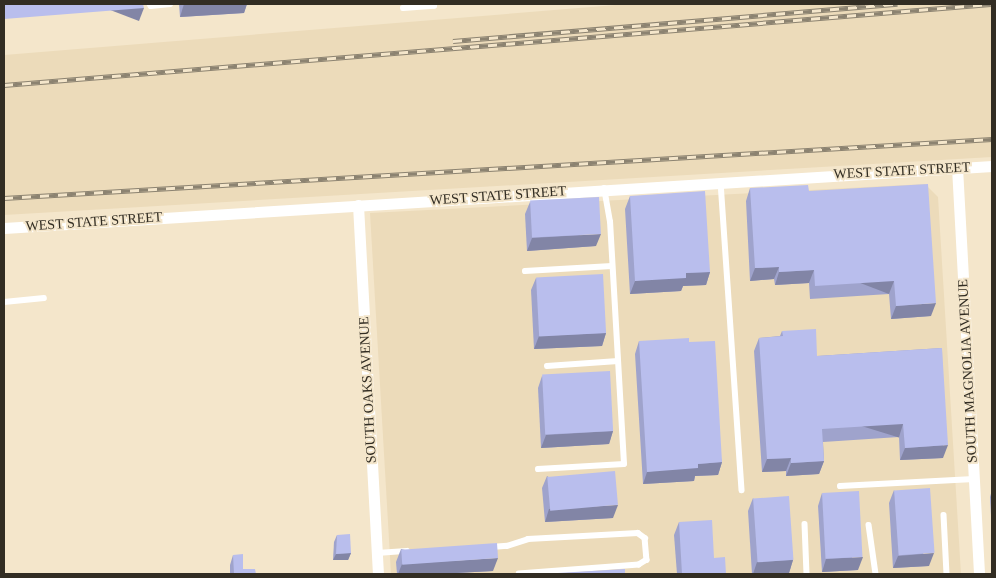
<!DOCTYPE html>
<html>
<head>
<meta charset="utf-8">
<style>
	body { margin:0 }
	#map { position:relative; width:996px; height:578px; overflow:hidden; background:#f4e6cb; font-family:Georgia,serif }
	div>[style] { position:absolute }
	.built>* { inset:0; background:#ecdbba }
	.service>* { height:5.5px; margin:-2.75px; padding:0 2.75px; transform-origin:2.75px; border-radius:2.75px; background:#fff }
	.minor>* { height:11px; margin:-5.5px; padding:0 5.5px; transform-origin:5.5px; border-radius:5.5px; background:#fff }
	.rail>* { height:5px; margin-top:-2.5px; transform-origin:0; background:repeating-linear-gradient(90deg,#f4e6cb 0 9px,#8c8371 0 18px); box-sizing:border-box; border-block:1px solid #8c8371 }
	.wall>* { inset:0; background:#9fa3cc }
	.shaded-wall>* { inset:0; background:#8285a6; transform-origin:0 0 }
	.building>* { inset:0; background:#b9beed; transform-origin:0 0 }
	span { translate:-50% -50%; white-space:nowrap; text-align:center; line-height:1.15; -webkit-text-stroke:4px #f4e6cb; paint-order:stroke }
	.street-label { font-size:14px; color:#322d23 }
	.frame { position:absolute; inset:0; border:5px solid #322d23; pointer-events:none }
</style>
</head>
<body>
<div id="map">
	<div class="built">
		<i style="clip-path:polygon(628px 4px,992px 4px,992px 157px,4px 215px,4px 55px)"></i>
		<i style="clip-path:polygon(925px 184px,938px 197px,961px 574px,391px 574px,370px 213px)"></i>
	</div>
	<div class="service">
		<i style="left:150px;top:4px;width:2px;rotate:63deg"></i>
		<i style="left:151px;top:6px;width:19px;rotate:-6deg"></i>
		<i style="left:403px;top:8px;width:31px;rotate:-4deg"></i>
		<i style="left:434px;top:6px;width:2px;rotate:-90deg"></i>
		<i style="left:721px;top:182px;width:309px;rotate:86.1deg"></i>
		<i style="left:525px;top:271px;width:87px;rotate:-3.3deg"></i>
		<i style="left:4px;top:302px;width:40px;rotate:-5.7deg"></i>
		<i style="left:547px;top:366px;width:71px;rotate:-4deg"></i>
		<i style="left:538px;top:469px;width:86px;rotate:-3.3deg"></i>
		<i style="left:624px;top:464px;width:242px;rotate:-93.3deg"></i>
		<i style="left:610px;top:222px;width:34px;rotate:-100deg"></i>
		<i style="left:840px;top:486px;width:134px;rotate:-3deg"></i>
		<i style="left:944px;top:515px;width:59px;rotate:87.1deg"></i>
		<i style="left:805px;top:524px;width:50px;rotate:87.7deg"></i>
		<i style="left:869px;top:525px;width:49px;rotate:81.9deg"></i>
		<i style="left:491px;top:547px;width:16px;rotate:-4deg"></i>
		<i style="left:507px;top:546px;width:22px;rotate:-18deg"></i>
		<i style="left:528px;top:539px;width:110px;rotate:-3.1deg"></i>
		<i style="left:638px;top:533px;width:9px;rotate:36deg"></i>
		<i style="left:645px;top:538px;width:22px;rotate:85deg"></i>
		<i style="left:647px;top:560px;width:9px;rotate:148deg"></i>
		<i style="left:639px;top:565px;width:120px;rotate:175.7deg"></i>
		<i style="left:377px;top:553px;width:30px;rotate:-4deg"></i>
	</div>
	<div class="minor">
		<i style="left:957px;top:167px;width:408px;rotate:86.9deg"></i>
		<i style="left:358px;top:205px;width:370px;rotate:86.9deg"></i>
		<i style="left:4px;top:228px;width:990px;rotate:-3.59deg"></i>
	</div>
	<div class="rail">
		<i style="left:453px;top:41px;width:446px;rotate:-4.8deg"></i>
		<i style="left:4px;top:85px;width:990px;rotate:-4.69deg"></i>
		<i style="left:4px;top:198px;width:990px;rotate:-3.42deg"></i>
	</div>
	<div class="wall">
		<i style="clip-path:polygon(179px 4px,247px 4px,244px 13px,180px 17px)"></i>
		<i style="clip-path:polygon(750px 188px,809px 191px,931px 316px,891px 319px,889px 294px,810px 299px,809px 283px,775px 285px,774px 279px,750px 281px,746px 201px)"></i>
		<i style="clip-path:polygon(630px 196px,710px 272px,706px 285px,683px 286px,681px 291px,630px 294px,625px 209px)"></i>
		<i style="clip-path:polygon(530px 202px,596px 246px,527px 251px,525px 214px)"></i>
		<i style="clip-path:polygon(536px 278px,606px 333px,602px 346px,534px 349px,531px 290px)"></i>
		<i style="clip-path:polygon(782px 331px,817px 356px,942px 348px,943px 458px,900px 460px,899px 437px,823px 442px,824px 461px,819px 474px,786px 476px,786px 471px,762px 472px,754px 351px,759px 338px,780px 336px)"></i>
		<i style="clip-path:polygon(639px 341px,689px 342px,722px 462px,718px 475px,695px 476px,694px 481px,643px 484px,635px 354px)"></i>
		<i style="clip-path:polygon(542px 376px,613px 431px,609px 444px,541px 448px,538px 388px)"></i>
		<i style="clip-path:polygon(547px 476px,613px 518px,545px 522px,542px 488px)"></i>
		<i style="clip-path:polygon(894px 490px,929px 566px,893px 568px,889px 503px)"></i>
		<i style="clip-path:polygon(992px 490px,992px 533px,990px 497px)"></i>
		<i style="clip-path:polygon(822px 493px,858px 570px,822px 572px,818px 506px)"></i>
		<i style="clip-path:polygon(753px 498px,793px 560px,789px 573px,752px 574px,748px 511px)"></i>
		<i style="clip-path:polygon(679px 522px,714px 558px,726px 574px,677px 574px,674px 535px)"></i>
		<i style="clip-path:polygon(337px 535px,351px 553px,348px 560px,333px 560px,334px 542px)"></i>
		<i style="clip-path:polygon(401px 549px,493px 571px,438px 574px,397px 574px,396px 562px)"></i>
		<i style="clip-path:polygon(233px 555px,243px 569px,256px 574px,230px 574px,230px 565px)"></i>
	</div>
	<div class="shaded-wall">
		<i style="clip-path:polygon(184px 4px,247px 4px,244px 13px,180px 17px)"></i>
		<i style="left:144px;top:8px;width:14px;height:140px;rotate:111deg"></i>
		<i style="clip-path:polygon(601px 234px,596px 246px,527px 251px,532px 238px)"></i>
		<i style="clip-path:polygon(779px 267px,774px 279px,750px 281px,755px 268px)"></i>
		<i style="clip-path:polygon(814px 270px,809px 283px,775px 285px,779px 272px)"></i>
		<i style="clip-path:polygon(710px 272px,706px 285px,683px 286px,681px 291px,630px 294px,635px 281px,686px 273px)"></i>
		<i style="left:894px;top:281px;width:14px;height:79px;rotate:111deg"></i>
		<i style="clip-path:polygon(936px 303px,931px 316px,891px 319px,896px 306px)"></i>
		<i style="clip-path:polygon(606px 333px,602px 346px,534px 349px,539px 336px)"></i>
		<i style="left:903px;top:424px;width:14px;height:81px;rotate:107deg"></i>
		<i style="clip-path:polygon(613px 431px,609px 444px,541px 448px,546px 435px)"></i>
		<i style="clip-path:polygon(948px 445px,943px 458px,900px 460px,905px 448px)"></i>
		<i style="clip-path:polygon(791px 458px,786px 471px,762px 472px,767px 459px)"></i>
		<i style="clip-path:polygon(824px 461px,819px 474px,786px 476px,791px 463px)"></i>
		<i style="clip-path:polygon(722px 462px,718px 475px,695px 476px,694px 481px,643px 484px,647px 472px,698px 464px)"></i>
		<i style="clip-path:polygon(618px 505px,613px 518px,545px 522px,549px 509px)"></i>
		<i style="clip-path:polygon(351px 553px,348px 560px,333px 560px,336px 554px)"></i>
		<i style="clip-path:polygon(934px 553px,929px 566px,893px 568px,898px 556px)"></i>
		<i style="clip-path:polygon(863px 557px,858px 570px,822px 572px,826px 559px)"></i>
		<i style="clip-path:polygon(498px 558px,493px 571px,438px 574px,398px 574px,402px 564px)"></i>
		<i style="clip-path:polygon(793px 560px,789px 573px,753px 574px,757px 562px)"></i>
	</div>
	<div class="building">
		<i style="clip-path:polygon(4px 4px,143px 4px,144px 8px,4px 19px)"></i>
		<i style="clip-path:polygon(928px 184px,936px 303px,896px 306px,894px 281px,815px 286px,814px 270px,779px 272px,779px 267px,755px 268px,750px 188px,808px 185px,809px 191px)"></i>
		<i style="clip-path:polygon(705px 191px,710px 272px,686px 273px,686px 278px,635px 281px,630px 196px)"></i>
		<i style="left:599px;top:197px;width:37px;height:69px;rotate:87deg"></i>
		<i style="left:603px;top:274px;width:59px;height:67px;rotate:87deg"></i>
		<i style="clip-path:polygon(816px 329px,817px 356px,942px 348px,948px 445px,905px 448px,903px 424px,822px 429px,824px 461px,791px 463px,791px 458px,767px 459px,759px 338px,783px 336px,782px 331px)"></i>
		<i style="clip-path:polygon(689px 338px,689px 342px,715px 341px,722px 462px,698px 464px,698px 468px,647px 472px,639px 341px)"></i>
		<i style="left:610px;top:371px;width:60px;height:68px;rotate:87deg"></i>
		<i style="left:615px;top:471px;width:34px;height:68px;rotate:85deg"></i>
		<i style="left:930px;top:488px;width:65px;height:36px;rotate:86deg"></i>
		<i style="left:859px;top:491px;width:66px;height:37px;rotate:87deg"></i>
		<i style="left:789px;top:496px;width:64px;height:36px;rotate:86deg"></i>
		<i style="clip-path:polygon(712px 520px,714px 558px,725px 557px,726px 574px,682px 574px,679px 522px)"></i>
		<i style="clip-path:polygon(350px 534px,351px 553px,336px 554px,337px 535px)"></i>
		<i style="left:497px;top:543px;width:15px;height:96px;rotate:86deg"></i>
		<i style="clip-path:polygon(243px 554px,243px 569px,255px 569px,256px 574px,234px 574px,233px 555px)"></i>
		<i style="clip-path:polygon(625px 569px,625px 574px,541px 574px)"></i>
	</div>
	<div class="street-label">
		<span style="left:902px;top:171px;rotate:-3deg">WEST STATE STREET</span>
		<span style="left:498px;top:196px;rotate:-4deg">WEST STATE STREET</span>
		<span style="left:94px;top:222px;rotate:-4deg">WEST STATE STREET</span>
		<span style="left:968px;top:371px;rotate:-93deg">SOUTH MAGNOLIA AVENUE</span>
		<span style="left:368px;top:390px;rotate:-93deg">SOUTH OAKS AVENUE</span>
	</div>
	<div class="frame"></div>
</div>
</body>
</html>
